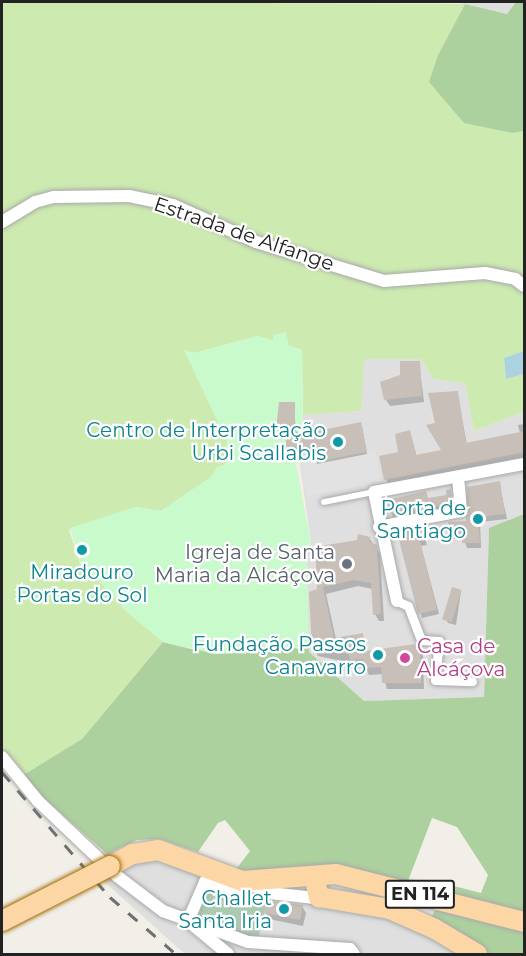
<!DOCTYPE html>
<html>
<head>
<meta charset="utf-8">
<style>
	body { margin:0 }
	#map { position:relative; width:526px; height:956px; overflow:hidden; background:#f2efe9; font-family:Montserrat,sans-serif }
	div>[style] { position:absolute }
	.residential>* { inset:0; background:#e0dfdf }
	.grass>* { inset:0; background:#cdebb0 }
	.forest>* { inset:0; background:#add19e }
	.cemetery>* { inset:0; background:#aacbaf }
	.park>* { inset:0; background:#c8facc }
	.parking>* { inset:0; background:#e2e2e2; transform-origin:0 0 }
	.water>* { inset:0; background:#aad3df }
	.shadow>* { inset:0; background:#0003 }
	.building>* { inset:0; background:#c7bfb8; transform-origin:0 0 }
	.roads { filter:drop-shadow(0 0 2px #a9a9a9) drop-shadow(0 0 2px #a9a9a9) }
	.service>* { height:6px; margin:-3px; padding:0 3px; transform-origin:3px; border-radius:3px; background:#fff }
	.pedestrian>* { height:9px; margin:-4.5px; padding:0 4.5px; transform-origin:4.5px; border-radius:4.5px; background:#fff }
	.minor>* { height:12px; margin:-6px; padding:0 6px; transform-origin:6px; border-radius:6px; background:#fff }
	.primary>* { height:20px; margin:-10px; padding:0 10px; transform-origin:10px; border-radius:10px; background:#fcd6a4 }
	.rail>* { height:3px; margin-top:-1.5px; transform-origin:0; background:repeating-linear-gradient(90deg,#707070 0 12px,transparent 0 24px) }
	.bridges { filter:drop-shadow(0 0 2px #a06b00) drop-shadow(0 0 2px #a06b00) }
	.primary-bridge>* { height:20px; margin:-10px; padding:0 10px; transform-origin:10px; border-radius:10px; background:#fcd6a4 }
	.dots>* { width:16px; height:16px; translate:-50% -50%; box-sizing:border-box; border:3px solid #fff; border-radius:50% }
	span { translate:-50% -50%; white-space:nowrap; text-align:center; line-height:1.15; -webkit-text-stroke:4.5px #fff; paint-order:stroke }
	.shield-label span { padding:2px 4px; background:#fff; border:2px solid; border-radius:4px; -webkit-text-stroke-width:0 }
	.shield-label { font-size:18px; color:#222; font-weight:700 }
	.street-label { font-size:20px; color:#222 }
	.culture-label { font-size:20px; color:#0d838f }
	.right { translate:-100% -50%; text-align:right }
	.worship-label { font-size:20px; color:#5b616d }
	.hotel-label { font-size:20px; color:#b23c85 }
	.left { translate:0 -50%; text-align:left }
	.frame { position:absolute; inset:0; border:3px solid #222; pointer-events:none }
</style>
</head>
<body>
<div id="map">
	<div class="residential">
		<i style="clip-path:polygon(454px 2px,516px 2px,508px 14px)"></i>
		<i style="clip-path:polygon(363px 359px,421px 359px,433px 379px,465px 383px,474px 431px,524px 412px,524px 514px,489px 529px,484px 697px,364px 701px,308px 652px,307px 552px,311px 542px,300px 465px,303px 415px,361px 411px)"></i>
		<i style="clip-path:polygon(151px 857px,247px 890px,332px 891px,487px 954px,185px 954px,101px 879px)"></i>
	</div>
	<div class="grass">
		<i style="clip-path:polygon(2px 2px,465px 4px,438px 55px,511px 133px,524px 131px,524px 351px,504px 358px,506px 379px,524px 374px,524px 412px,474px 431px,465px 383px,433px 379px,421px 359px,364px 359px,361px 411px,303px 415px,302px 350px,258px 336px,194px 353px,185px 351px,227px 441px,225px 466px,217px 467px,213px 476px,161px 511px,135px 507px,69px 530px,84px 575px,92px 573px,126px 611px,163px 642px,82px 739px,20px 777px,2px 754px)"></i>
	</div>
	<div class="forest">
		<i style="clip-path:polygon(516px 2px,524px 2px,524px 131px,512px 133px,464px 123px,429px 82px,438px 55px,465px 4px,507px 14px)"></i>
		<i style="clip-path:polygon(524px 514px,524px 954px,487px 954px,430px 921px,446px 884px,481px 893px,488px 875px,457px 827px,432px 818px,408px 881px,365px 874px,234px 872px,250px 851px,225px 820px,218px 823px,198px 852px,160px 839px,137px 840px,107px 854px,20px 777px,82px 739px,163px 642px,191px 649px,282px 651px,309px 645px,309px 652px,364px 701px,484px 697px,489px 528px)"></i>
	</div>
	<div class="cemetery">
		<i style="clip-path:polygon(207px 889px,214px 894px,222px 890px,243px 898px,267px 900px,258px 940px,215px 925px,194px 911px)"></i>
	</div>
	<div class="park">
		<i style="clip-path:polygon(286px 332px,289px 346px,302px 350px,303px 459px,296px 465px,311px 542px,307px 552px,309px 645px,282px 651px,215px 654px,163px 642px,126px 611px,92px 573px,84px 575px,70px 528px,135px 507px,161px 511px,212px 476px,217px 467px,225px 465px,227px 441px,184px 350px,194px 353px,258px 336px,273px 340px,273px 335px)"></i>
	</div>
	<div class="parking">
		<i style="left:375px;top:450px;width:32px;height:76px;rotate:79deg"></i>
	</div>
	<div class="water">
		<i style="clip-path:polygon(524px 351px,524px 374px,506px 379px,504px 358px)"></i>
	</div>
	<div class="shadow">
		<i style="clip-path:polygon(419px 362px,424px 402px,390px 406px,386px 400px)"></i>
		<i style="clip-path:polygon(457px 392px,467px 445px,520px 433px,518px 425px,524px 424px,524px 457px,388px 485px,381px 457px,400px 453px,410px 432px,417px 457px,443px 451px,437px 424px)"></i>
		<i style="clip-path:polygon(294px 404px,296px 433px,303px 435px,362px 426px,367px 454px,317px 464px,313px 449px,289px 449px,288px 431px,278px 429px)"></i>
		<i style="clip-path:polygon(499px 483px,507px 519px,480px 522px,481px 548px,467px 548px,464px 539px,453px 539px,450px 534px,468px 523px)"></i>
		<i style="clip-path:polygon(450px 491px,453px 508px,393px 517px,391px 513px,426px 493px,428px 500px,448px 497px)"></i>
		<i style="clip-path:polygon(422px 529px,427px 545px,421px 546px,439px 614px,422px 618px,399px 533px)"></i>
		<i style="clip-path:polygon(369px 538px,380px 554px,384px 621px,379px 621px,375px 614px,373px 589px,358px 586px,326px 594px,336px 639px,362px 634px,367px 652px,419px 648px,423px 655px,424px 689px,387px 689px,383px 674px,369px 675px,365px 666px,318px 656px,314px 649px,318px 590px)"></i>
		<i style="clip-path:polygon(461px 591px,456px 625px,448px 623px,446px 619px)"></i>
		<i style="clip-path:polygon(302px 906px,306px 913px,303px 926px,269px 919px,266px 913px)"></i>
	</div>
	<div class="building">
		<i style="clip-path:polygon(400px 361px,420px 361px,422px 396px,384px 400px,380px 382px,400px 375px)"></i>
		<i style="clip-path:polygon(458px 391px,466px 443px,525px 431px,525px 452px,384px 480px,379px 456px,398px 452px,395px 434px,410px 430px,416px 455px,441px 450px,426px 425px,435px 423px,428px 393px)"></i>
		<i style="clip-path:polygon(279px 402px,295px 402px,295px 431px,303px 434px,361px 422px,367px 452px,314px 462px,311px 447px,286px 447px,286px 429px,276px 429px)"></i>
		<i style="clip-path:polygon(500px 481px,505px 514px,478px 517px,480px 543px,462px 543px,462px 534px,449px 534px,448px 522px,466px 521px,467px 487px)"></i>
		<i style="clip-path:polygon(451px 489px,452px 504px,390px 514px,387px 500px,426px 491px,428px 498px,446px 495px,446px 490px)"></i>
		<i style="clip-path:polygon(423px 527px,425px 540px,420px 541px,437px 610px,418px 614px,397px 532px)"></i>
		<i style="clip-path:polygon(358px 534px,370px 537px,369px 542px,377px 545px,381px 614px,373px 615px,371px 583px,354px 580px,323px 587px,334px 638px,363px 633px,365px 651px,416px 644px,420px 647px,421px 683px,382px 683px,381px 667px,364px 668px,363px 659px,350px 660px,349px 654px,312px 649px,309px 592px,317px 589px,315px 547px,357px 540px)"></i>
		<i style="left:452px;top:587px;width:10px;height:34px;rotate:17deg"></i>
		<i style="clip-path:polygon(267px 901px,303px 905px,300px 920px,264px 913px)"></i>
	</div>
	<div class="roads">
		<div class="service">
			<i style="left:324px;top:502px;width:51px;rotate:-11.3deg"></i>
		</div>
		<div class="pedestrian">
			<i style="left:397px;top:601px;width:12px;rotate:24deg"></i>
			<i style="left:408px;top:606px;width:36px;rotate:69deg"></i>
			<i style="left:421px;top:640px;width:18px;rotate:3deg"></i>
			<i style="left:439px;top:641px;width:39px;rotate:96deg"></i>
			<i style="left:435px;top:680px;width:37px;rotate:2deg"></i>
		</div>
		<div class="minor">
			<i style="left:2px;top:222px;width:39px;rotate:-31deg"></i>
			<i style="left:35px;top:202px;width:20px;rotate:-15deg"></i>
			<i style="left:54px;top:197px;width:75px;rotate:-0.8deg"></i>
			<i style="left:129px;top:196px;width:45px;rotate:11.6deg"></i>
			<i style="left:173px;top:205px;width:91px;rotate:24deg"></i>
			<i style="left:256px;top:242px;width:134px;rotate:16.9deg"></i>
			<i style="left:384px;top:281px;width:101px;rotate:-4.5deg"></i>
			<i style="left:485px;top:273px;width:31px;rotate:11deg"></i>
			<i style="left:515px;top:279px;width:11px;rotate:38deg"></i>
			<i style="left:379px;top:527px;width:84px;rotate:-11deg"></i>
			<i style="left:461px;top:511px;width:33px;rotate:-95deg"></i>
			<i style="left:397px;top:601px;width:111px;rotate:-101.9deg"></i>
			<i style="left:374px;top:492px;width:153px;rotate:-10.6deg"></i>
			<i style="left:2px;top:757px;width:57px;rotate:50.7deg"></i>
			<i style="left:38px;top:801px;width:109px;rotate:43.5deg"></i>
			<i style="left:117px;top:876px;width:58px;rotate:37.3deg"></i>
			<i style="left:163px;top:911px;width:90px;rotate:20deg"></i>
			<i style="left:248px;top:942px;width:102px;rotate:3.9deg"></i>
			<i style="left:350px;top:949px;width:6px;rotate:51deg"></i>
			<i style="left:228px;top:954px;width:52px;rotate:-140.5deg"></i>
			<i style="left:188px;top:921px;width:43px;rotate:-66.4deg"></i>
			<i style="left:205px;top:882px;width:33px;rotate:14deg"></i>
			<i style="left:237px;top:890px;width:10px;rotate:-61deg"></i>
			<i style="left:242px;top:881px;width:30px;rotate:23deg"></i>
			<i style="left:270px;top:893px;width:54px;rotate:6.3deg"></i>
		</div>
		<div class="primary">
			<i style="left:110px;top:866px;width:26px;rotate:-28deg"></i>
			<i style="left:133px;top:854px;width:25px;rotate:-9deg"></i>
			<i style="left:158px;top:850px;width:90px;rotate:20.3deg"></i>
			<i style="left:242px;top:881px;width:94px;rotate:-4.3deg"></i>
			<i style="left:336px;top:874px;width:194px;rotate:14.3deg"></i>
			<i style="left:314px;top:876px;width:22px;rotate:77deg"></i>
			<i style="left:319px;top:897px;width:72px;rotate:9.6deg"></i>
			<i style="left:390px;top:909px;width:49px;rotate:24deg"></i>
			<i style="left:435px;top:929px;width:49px;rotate:30.8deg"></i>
		</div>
	</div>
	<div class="rail">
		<i style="left:2px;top:772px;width:165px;rotate:49.2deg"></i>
		<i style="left:110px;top:897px;width:87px;rotate:40.8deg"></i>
	</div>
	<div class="bridges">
		<div class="primary-bridge">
			<i style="left:2px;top:921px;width:121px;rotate:-27deg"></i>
		</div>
	</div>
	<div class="dots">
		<i style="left:338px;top:442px;background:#0f9aa8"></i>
		<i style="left:478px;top:519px;background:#0f9aa8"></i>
		<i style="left:82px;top:550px;background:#0f9aa8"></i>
		<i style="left:347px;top:564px;background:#6b7280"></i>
		<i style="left:378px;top:655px;background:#0f9aa8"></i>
		<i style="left:405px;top:658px;background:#d1479c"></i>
		<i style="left:284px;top:909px;background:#0f9aa8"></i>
	</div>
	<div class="shield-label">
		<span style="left:420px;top:894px">EN 114</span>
	</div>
	<div class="street-label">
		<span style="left:244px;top:234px;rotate:19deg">Estrada de Alfange</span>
	</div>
	<div class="culture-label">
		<span class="right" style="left:326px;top:442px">Centro de Interpretação<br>Urbi Scallabis</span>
		<span class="right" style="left:466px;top:520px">Porta de<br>Santiago</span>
		<span style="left:82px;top:584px">Miradouro<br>Portas do Sol</span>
		<span class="right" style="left:366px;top:656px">Fundação Passos<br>Canavarro</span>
		<span class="right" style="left:272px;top:910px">Challet<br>Santa Iria</span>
	</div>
	<div class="worship-label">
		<span class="right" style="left:335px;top:564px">Igreja de Santa<br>Maria da Alcáçova</span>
	</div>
	<div class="hotel-label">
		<span class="left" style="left:417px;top:658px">Casa de<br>Alcáçova</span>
	</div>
	<div class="frame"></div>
</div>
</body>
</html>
